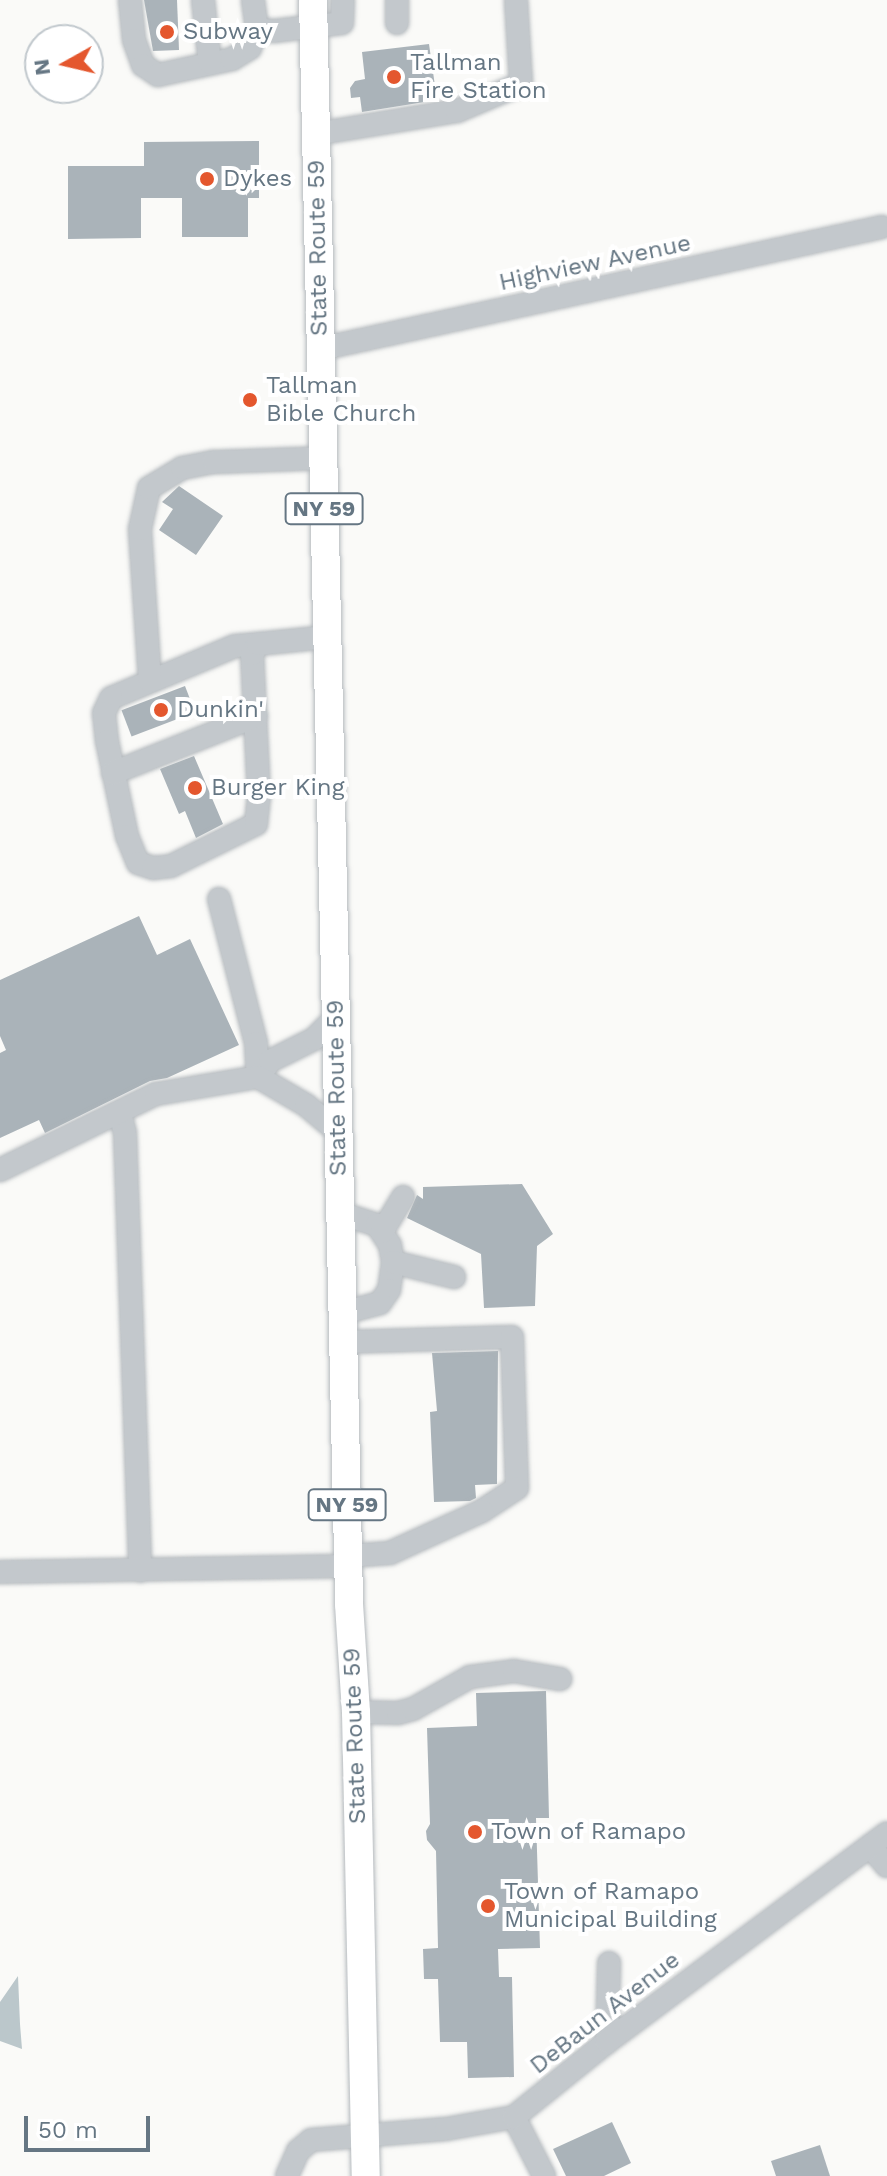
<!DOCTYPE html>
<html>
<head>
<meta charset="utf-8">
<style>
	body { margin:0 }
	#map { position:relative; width:887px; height:2176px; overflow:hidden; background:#fafaf8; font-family:"Work Sans",sans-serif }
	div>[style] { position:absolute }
	.water>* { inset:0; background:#bbc7cb }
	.building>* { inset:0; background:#aab3b9; transform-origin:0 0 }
	.roads { filter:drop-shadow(0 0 2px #b5babe) drop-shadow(0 0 2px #b5babe) }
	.minor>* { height:22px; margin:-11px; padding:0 11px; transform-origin:11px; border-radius:11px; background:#c3c8cc }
	.major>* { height:28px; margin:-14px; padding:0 14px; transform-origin:14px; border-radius:14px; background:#fff }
	.dots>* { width:22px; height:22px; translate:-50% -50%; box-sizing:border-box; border:4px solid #fff; border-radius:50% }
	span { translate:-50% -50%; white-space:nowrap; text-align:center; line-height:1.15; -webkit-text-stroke:8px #fff; paint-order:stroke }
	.shield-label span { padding:2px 6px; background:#fff; border:2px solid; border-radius:6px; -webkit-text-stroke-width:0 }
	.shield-label { font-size:22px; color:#657683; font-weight:700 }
	.poi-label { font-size:24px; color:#657683 }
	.left { translate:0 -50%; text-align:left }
	.street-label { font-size:24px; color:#657683 }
	.north { position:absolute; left:24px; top:24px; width:80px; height:80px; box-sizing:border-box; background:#fff; border:2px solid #c1c8cd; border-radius:50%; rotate:262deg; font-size:22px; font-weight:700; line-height:32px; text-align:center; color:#657683 }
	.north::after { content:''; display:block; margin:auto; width:28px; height:36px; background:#e4572e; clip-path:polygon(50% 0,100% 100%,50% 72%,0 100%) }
	.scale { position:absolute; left:24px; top:2116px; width:126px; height:36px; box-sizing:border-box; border:4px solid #657683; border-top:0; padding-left:10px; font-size:24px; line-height:28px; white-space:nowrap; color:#657683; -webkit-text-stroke:6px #fff; paint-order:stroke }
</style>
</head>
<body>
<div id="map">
	<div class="water">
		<i style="clip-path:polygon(18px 1976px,20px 2024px,22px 2049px,0 2041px,0 2002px)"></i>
	</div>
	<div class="building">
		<i style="clip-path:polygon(144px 0,177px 0,179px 50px,153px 51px)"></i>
		<i style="clip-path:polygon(429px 44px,437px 100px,362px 112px,360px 97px,351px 98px,350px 88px,355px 81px,365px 79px,362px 52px)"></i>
		<i style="clip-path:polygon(259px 141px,259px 198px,248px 198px,248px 237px,182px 237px,182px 198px,141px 198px,141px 238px,68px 239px,68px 166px,144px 166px,144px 142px)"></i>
		<i style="clip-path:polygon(179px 486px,223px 516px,196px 555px,159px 530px,173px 509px,162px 502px)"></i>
		<i style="left:185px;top:686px;width:28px;height:68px;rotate:69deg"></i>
		<i style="clip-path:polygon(194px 756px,223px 824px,196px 838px,185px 811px,179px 814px,160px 769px)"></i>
		<i style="clip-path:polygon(139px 916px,157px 955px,190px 939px,239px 1045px,167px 1078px,150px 1081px,45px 1133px,39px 1120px,0 1138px,0 1053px,6px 1050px,0 1036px,0 980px)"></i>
		<i style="clip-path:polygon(522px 1184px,553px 1234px,537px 1246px,535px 1306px,484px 1308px,481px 1254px,407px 1218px,417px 1195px,423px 1199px,423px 1187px)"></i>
		<i style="clip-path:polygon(498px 1351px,497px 1484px,475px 1485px,476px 1498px,470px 1501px,434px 1502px,430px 1412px,437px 1411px,432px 1353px)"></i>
		<i style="clip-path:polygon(546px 1691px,549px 1818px,536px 1818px,540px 1948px,498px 1949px,499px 1977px,512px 1977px,514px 2077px,468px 2078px,467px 2042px,440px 2042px,438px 1979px,424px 1979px,423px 1949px,438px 1948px,436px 1851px,427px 1840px,426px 1831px,430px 1824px,427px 1728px,477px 1726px,476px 1693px)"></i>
		<i style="clip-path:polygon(612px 2122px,631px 2163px,604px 2176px,566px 2176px,553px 2149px)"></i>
		<i style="clip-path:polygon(820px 2145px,830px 2176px,776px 2176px,771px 2161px)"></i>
	</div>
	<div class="roads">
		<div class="minor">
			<i style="left:130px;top:0;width:40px;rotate:84.3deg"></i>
			<i style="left:134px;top:40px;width:27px;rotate:70deg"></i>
			<i style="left:143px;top:65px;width:18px;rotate:34deg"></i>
			<i style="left:158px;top:75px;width:76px;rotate:-12.2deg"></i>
			<i style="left:232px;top:59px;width:21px;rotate:-31deg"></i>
			<i style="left:250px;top:48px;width:20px;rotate:-70deg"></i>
			<i style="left:257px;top:29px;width:29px;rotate:-98deg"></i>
			<i style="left:203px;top:0;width:63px;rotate:83.7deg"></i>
			<i style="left:397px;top:0;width:23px;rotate:90deg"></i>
			<i style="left:257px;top:29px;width:17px;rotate:7deg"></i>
			<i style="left:274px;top:31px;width:68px;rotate:-6.7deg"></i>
			<i style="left:342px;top:23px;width:23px;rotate:-88deg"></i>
			<i style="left:315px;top:134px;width:144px;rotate:-9.2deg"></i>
			<i style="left:457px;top:111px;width:69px;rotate:-22.9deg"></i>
			<i style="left:521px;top:84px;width:84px;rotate:-93.4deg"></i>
			<i style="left:320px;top:349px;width:575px;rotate:-12.25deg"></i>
			<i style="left:258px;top:644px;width:23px;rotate:175deg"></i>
			<i style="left:235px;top:646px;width:134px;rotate:157.2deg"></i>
			<i style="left:111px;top:698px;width:17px;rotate:115deg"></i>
			<i style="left:104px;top:713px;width:28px;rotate:84deg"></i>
			<i style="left:107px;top:741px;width:97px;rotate:78.1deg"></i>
			<i style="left:127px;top:836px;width:29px;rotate:68deg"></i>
			<i style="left:138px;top:863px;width:16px;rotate:18deg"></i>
			<i style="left:153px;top:868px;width:18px;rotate:-6deg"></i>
			<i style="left:171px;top:866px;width:95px;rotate:-26.3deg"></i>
			<i style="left:256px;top:824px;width:28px;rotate:-84deg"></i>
			<i style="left:259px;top:796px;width:142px;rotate:-92.8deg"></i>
			<i style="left:252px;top:654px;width:12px;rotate:-59deg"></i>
			<i style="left:258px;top:644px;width:69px;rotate:-5.8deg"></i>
			<i style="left:150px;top:681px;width:152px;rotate:-93.8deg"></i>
			<i style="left:140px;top:529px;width:42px;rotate:-77.6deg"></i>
			<i style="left:149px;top:488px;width:39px;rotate:-31deg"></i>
			<i style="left:182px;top:468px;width:33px;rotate:-11deg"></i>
			<i style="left:214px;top:462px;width:108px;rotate:-2.1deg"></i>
			<i style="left:113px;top:773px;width:154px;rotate:-21.7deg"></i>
			<i style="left:219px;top:899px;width:149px;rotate:75.6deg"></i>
			<i style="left:256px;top:1043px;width:34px;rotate:87deg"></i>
			<i style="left:258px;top:1077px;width:20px;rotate:-53deg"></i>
			<i style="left:270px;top:1061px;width:49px;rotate:-26.6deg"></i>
			<i style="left:314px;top:1039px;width:31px;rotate:-45deg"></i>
			<i style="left:120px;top:1113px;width:21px;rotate:76deg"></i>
			<i style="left:125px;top:1133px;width:438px;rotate:88deg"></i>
			<i style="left:0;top:1170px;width:174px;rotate:-26deg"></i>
			<i style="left:156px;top:1094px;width:103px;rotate:-9.5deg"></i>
			<i style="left:258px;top:1077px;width:56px;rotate:30.3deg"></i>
			<i style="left:306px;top:1105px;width:42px;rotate:40.2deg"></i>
			<i style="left:340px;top:1213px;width:39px;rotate:18deg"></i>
			<i style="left:377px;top:1225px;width:24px;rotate:57deg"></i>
			<i style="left:390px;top:1245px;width:17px;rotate:80deg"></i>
			<i style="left:393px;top:1262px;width:28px;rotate:98deg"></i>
			<i style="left:389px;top:1290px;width:16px;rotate:125deg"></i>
			<i style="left:380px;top:1303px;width:38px;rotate:165deg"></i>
			<i style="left:382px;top:1232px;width:41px;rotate:-59deg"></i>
			<i style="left:393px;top:1262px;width:63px;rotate:13.8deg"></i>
			<i style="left:343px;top:1342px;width:169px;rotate:-1.7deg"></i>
			<i style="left:512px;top:1337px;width:151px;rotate:88.1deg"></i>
			<i style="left:517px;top:1488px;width:42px;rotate:146.7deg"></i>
			<i style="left:482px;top:1511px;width:101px;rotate:155.5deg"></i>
			<i style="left:390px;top:1553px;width:42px;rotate:175.9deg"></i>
			<i style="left:0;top:1572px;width:348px;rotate:-1deg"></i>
			<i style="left:356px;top:1712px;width:42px;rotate:1.4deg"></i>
			<i style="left:398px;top:1713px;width:16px;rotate:-15deg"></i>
			<i style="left:413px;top:1709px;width:65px;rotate:-29.3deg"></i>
			<i style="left:470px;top:1677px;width:44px;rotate:-7.8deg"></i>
			<i style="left:514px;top:1671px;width:47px;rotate:9.9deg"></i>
			<i style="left:870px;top:1846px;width:26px;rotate:50deg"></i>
			<i style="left:607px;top:2042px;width:79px;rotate:-88.5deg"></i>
			<i style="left:514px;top:2117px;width:66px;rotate:63deg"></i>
			<i style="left:287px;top:2176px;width:27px;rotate:-66deg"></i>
			<i style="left:298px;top:2151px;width:17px;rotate:-40deg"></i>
			<i style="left:311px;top:2140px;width:135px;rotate:-4.7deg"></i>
			<i style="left:446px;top:2129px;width:69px;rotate:-10deg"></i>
			<i style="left:514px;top:2117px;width:119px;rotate:-38.9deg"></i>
			<i style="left:607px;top:2042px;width:349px;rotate:-36.7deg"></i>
		</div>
		<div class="major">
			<i style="left:313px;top:0;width:1604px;rotate:88.71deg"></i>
			<i style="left:349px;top:1604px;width:108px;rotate:86.3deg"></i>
			<i style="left:356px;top:1712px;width:464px;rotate:88.8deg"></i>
		</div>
	</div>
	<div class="dots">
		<i style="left:167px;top:32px;background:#e4572e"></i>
		<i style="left:394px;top:77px;background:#e4572e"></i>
		<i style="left:207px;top:179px;background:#e4572e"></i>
		<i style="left:250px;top:400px;background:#e4572e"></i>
		<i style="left:161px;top:710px;background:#e4572e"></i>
		<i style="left:195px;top:788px;background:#e4572e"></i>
		<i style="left:475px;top:1832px;background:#e4572e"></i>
		<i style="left:488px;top:1906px;background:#e4572e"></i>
	</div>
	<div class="shield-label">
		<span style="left:324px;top:509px">NY 59</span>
		<span style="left:347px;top:1505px">NY 59</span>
	</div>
	<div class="poi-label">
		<span class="left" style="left:183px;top:32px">Subway</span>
		<span class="left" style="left:410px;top:77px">Tallman<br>Fire Station</span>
		<span class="left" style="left:223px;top:179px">Dykes</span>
		<span class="left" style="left:266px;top:400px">Tallman<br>Bible Church</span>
		<span class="left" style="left:177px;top:710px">Dunkin'</span>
		<span class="left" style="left:211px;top:788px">Burger King</span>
		<span class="left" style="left:491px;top:1832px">Town of Ramapo</span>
		<span class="left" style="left:504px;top:1906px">Town of Ramapo<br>Municipal Building</span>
	</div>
	<div class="street-label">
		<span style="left:318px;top:248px;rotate:-91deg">State Route 59</span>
		<span style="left:595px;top:263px;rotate:-12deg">Highview Avenue</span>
		<span style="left:337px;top:1088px;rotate:-91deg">State Route 59</span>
		<span style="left:355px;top:1736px;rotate:-92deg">State Route 59</span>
		<span style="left:605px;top:2013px;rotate:-38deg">DeBaun Avenue</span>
	</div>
	<div class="north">N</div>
	<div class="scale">50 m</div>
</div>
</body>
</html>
